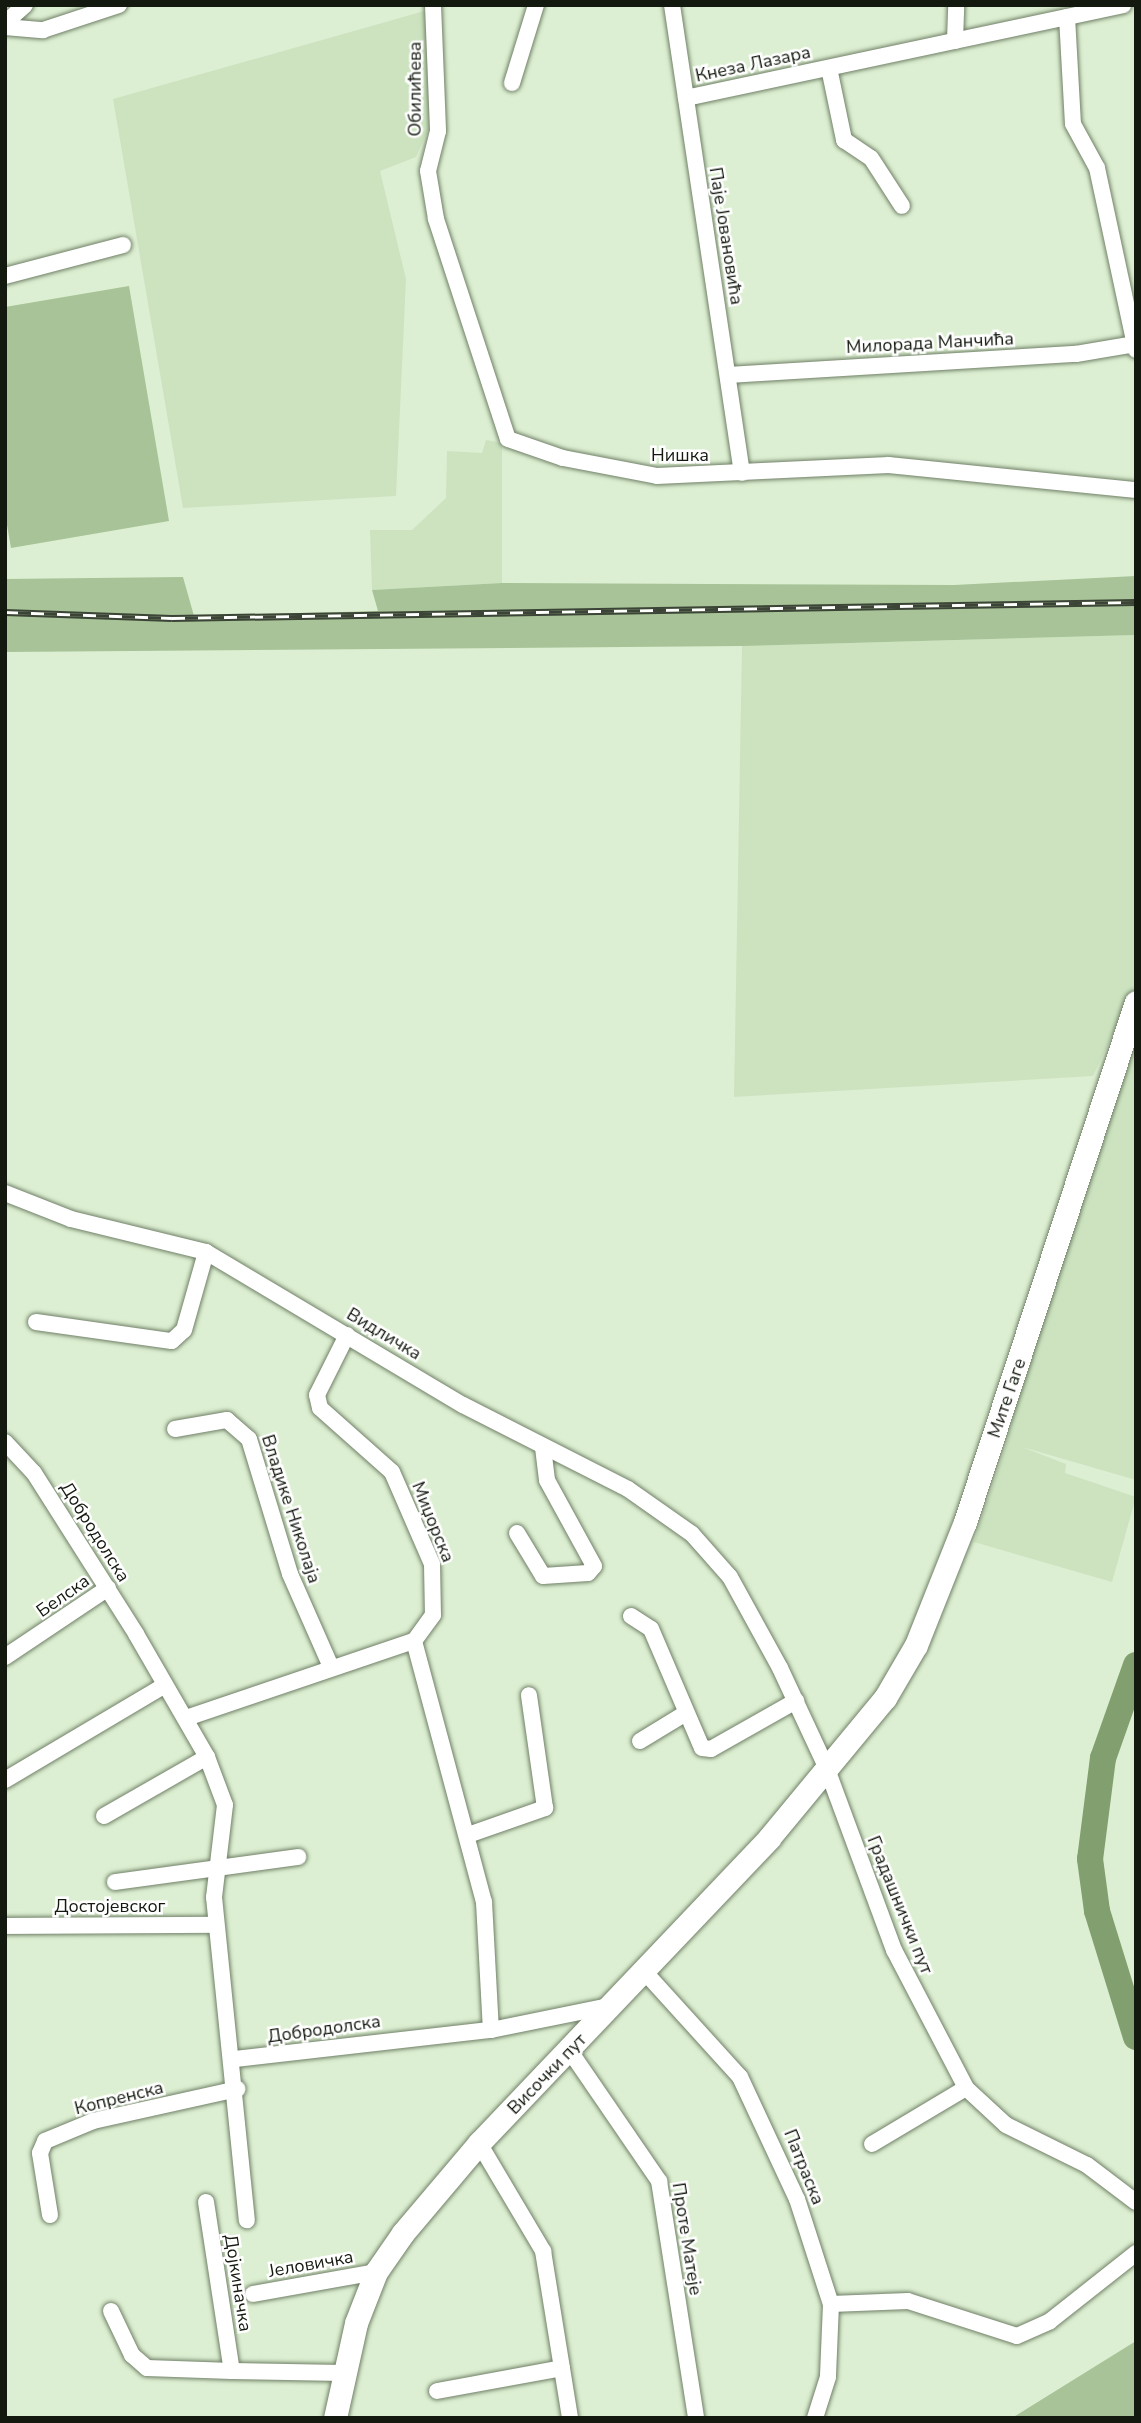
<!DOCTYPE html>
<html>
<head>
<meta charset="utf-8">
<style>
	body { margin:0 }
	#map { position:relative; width:1141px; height:2423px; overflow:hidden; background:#ddefd2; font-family:"Nunito Sans",sans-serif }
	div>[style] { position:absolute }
	.built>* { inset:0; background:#cde3c0 }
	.green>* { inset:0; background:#a7c397 }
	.river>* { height:26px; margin:-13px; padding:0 13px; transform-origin:13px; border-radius:13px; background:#819f6f }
	.roads { filter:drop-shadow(0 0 2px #708067) drop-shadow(0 0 2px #708067) }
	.minor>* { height:16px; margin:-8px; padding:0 8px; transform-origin:8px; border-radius:8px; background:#fff }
	.secondary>* { height:23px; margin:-11.5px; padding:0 11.5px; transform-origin:11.5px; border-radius:11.5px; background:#fff }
	.rail>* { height:7px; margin-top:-3.5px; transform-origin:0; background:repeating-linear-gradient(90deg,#fff 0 13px,#3b4436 0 26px); box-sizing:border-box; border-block:2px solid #3b4436 }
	span { translate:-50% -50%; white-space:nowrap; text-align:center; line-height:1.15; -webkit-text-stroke:5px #fff; paint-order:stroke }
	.street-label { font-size:18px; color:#13190f }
	.frame { position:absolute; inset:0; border:7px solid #13190f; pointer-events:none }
</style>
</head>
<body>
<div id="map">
	<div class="built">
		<i style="clip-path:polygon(428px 10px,431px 123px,416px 157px,380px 171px,406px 279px,396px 496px,183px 508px,113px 99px)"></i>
		<i style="clip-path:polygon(486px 440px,502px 443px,502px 583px,372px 590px,370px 530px,412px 530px,446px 498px,447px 451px,482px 453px)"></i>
		<i style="clip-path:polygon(1136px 635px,1136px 985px,1093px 1076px,734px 1097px,742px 646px)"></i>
		<i style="clip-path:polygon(1136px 1018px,1136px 1480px,1022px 1447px,1066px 1464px,1065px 1473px,1136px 1497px,1112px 1582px,974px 1542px,1007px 1442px,1053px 1255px)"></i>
	</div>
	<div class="green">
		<i style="clip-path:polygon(129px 286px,169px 521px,11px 548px,5px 513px,5px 307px)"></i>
		<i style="clip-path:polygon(1136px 576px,1136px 635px,742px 646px,5px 652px,5px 579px,183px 577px,194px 616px,378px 611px,372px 590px,502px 583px,954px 585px)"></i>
		<i style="clip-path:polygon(1136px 2341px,1136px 2418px,1012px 2418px)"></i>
	</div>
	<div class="river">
		<i style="left:1136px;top:1665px;width:99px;rotate:109.5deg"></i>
		<i style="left:1103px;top:1758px;width:102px;rotate:97.3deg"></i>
		<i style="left:1090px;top:1859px;width:52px;rotate:82.3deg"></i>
		<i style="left:1097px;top:1911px;width:132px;rotate:72.8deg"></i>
	</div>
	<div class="roads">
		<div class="minor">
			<i style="left:433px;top:5px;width:126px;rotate:87.7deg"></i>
			<i style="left:438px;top:131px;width:41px;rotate:104deg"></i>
			<i style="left:428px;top:171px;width:49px;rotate:80.5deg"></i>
			<i style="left:436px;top:219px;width:231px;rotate:71.9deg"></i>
			<i style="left:508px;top:439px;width:58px;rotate:19.1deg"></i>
			<i style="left:563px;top:458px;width:96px;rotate:10.8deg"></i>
			<i style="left:657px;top:476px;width:232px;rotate:-2.7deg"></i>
			<i style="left:889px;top:465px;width:248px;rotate:5.8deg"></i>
			<i style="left:672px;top:5px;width:473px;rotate:81.5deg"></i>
			<i style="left:1067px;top:17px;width:107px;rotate:86.8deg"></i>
			<i style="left:1073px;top:124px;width:50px;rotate:61.4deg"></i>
			<i style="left:1097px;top:168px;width:186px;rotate:77.9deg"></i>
			<i style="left:5px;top:23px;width:27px;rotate:-42deg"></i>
			<i style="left:5px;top:27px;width:38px;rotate:5deg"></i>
			<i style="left:43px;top:30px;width:80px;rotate:-18.2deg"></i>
			<i style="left:955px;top:41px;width:36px;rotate:-88deg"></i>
			<i style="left:829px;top:68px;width:74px;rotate:78.2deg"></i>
			<i style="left:844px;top:140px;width:32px;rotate:34deg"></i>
			<i style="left:871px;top:158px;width:57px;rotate:57.1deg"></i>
			<i style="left:512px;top:83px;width:82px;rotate:-72.9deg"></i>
			<i style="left:686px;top:98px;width:447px;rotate:-12deg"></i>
			<i style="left:5px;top:276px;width:122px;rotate:-14.7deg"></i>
			<i style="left:728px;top:375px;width:349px;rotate:-3.5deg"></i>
			<i style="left:1076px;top:354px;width:60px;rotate:-9.6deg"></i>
			<i style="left:5px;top:1193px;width:71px;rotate:21.5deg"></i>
			<i style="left:71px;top:1219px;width:139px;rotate:13.7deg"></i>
			<i style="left:206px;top:1252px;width:299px;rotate:30.8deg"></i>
			<i style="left:463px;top:1405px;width:185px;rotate:27deg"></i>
			<i style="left:628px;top:1489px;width:78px;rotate:35.1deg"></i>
			<i style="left:692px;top:1534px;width:57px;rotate:48.5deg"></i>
			<i style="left:730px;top:1577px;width:104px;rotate:61.2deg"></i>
			<i style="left:780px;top:1668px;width:111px;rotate:65deg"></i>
			<i style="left:827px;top:1769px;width:193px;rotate:69.7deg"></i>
			<i style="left:894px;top:1950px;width:156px;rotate:62.4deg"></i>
			<i style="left:966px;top:2088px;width:54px;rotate:42.8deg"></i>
			<i style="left:1006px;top:2125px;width:90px;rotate:26.3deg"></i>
			<i style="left:1087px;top:2165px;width:61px;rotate:37.1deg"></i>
			<i style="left:36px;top:1322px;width:137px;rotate:8deg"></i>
			<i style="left:172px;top:1341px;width:16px;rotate:-43deg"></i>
			<i style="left:184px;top:1330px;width:81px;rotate:-74.2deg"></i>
			<i style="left:347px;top:1335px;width:67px;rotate:116.6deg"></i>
			<i style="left:317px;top:1395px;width:13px;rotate:77deg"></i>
			<i style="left:320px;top:1408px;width:96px;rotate:41.6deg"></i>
			<i style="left:392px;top:1472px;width:100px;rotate:66.5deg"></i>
			<i style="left:432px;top:1564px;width:51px;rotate:88.9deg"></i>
			<i style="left:433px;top:1615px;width:32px;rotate:126deg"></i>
			<i style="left:414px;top:1641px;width:270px;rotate:75deg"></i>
			<i style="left:484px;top:1902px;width:128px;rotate:86.9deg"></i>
			<i style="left:175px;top:1429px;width:53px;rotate:-9.8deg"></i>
			<i style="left:227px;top:1420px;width:29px;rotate:41deg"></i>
			<i style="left:249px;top:1439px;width:141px;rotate:73.1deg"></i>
			<i style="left:290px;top:1574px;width:102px;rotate:66.2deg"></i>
			<i style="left:5px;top:1442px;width:42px;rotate:46.9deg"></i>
			<i style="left:34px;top:1473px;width:191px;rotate:57.6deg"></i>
			<i style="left:136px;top:1634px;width:142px;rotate:60deg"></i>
			<i style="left:207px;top:1757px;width:51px;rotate:69.4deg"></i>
			<i style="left:225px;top:1805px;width:93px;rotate:96.8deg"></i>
			<i style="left:214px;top:1897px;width:325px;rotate:84.2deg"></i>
			<i style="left:517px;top:1533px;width:50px;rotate:58.8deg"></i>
			<i style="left:543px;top:1576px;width:45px;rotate:-3.8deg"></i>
			<i style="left:588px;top:1573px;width:9px;rotate:-49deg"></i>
			<i style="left:594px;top:1566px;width:98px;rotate:-118.7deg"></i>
			<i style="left:547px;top:1480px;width:33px;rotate:-97deg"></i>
			<i style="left:631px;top:1616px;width:24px;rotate:33deg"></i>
			<i style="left:651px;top:1629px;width:129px;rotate:66.8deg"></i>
			<i style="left:702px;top:1748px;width:9px;rotate:6deg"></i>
			<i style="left:711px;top:1749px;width:98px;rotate:-29.5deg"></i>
			<i style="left:5px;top:1657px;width:124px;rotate:-33.8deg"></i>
			<i style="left:186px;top:1718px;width:241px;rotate:-18.7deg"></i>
			<i style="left:640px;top:1741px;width:54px;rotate:-31.3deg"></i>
			<i style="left:5px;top:1780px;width:186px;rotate:-30.7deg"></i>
			<i style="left:104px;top:1816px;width:119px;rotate:-29.8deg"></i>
			<i style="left:468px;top:1835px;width:82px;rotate:-19.3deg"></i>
			<i style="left:545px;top:1808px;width:114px;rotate:-98.1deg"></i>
			<i style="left:115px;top:1882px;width:185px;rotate:-7.8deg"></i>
			<i style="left:5px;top:1926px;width:211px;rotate:-0.3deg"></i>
			<i style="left:643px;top:1970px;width:144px;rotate:47.8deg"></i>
			<i style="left:740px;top:2077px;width:135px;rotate:65deg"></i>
			<i style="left:797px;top:2199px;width:110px;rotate:72.1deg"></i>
			<i style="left:831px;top:2304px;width:73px;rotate:92.4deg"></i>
			<i style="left:828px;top:2377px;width:43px;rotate:107.6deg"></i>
			<i style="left:570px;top:2051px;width:158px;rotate:55.6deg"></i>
			<i style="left:659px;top:2181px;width:240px;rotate:81.1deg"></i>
			<i style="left:235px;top:2059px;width:258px;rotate:-6.5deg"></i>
			<i style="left:491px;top:2030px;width:120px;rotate:-11.5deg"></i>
			<i style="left:479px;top:2143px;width:126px;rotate:59.3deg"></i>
			<i style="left:543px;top:2251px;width:169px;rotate:80.8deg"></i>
			<i style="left:872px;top:2144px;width:109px;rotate:-30.8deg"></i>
			<i style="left:206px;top:2202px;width:171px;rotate:81.3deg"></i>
			<i style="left:232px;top:2371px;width:111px;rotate:1deg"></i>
			<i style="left:50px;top:2215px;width:63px;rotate:-99.2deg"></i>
			<i style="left:40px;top:2153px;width:13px;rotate:-67deg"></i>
			<i style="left:45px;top:2141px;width:52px;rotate:-22.6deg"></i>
			<i style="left:93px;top:2121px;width:148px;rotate:-12.5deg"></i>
			<i style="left:253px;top:2294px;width:125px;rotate:-10.1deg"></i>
			<i style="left:831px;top:2304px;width:77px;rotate:-2.2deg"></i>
			<i style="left:908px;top:2301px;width:114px;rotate:17.8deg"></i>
			<i style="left:1017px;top:2336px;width:36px;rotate:-24deg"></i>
			<i style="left:1050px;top:2321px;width:110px;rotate:-38.3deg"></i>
			<i style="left:111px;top:2311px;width:49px;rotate:64.5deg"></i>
			<i style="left:132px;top:2355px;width:20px;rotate:41deg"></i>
			<i style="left:147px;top:2368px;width:85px;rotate:2deg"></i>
			<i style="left:437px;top:2391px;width:127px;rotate:-10.4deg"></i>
		</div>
		<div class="secondary">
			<i style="left:335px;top:2418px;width:97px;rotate:-77.5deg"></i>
			<i style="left:356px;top:2323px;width:55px;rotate:-68.6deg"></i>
			<i style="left:376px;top:2272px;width:47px;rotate:-55.3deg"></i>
			<i style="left:403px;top:2233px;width:118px;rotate:-49.8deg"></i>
			<i style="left:479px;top:2143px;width:421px;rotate:-46.4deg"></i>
			<i style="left:769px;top:1838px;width:182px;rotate:-50.4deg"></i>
			<i style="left:885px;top:1698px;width:61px;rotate:-59.7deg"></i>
			<i style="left:916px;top:1645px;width:132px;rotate:-68.3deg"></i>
			<i style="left:965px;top:1522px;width:547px;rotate:-71.8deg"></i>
		</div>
	</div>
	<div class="rail">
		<i style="left:5px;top:612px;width:167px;rotate:2.1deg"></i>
		<i style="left:172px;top:618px;width:964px;rotate:-0.95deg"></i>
	</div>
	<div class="street-label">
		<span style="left:753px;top:64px;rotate:-12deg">Кнеза Лазара</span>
		<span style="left:415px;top:89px;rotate:-90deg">Обилићева</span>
		<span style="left:726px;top:236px;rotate:81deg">Паје Јовановића</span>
		<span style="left:930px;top:343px;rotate:-3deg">Милорада Манчића</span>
		<span style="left:680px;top:455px">Нишка</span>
		<span style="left:384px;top:1334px;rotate:31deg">Видличка</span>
		<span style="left:1007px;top:1398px;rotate:-71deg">Мите Гаге</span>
		<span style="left:291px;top:1509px;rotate:72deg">Владике Николаја</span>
		<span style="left:433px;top:1522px;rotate:68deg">Миџорска</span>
		<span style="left:95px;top:1532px;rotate:58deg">Добродолска</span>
		<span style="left:63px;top:1596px;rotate:-35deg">Белска</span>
		<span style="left:900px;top:1905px;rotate:68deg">Градашнички пут</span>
		<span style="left:110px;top:1906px">Достојевског</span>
		<span style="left:324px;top:2029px;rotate:-8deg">Добродолска</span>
		<span style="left:547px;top:2074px;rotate:-46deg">Височки пут</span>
		<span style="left:119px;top:2098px;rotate:-14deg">Копренска</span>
		<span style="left:804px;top:2167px;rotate:68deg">Патраска</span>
		<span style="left:687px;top:2239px;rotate:81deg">Проте Матеје</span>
		<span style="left:311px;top:2264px;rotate:-10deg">Јеловичка</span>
		<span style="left:238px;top:2283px;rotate:81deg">Дојкиначка</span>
	</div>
	<div class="frame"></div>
</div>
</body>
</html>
